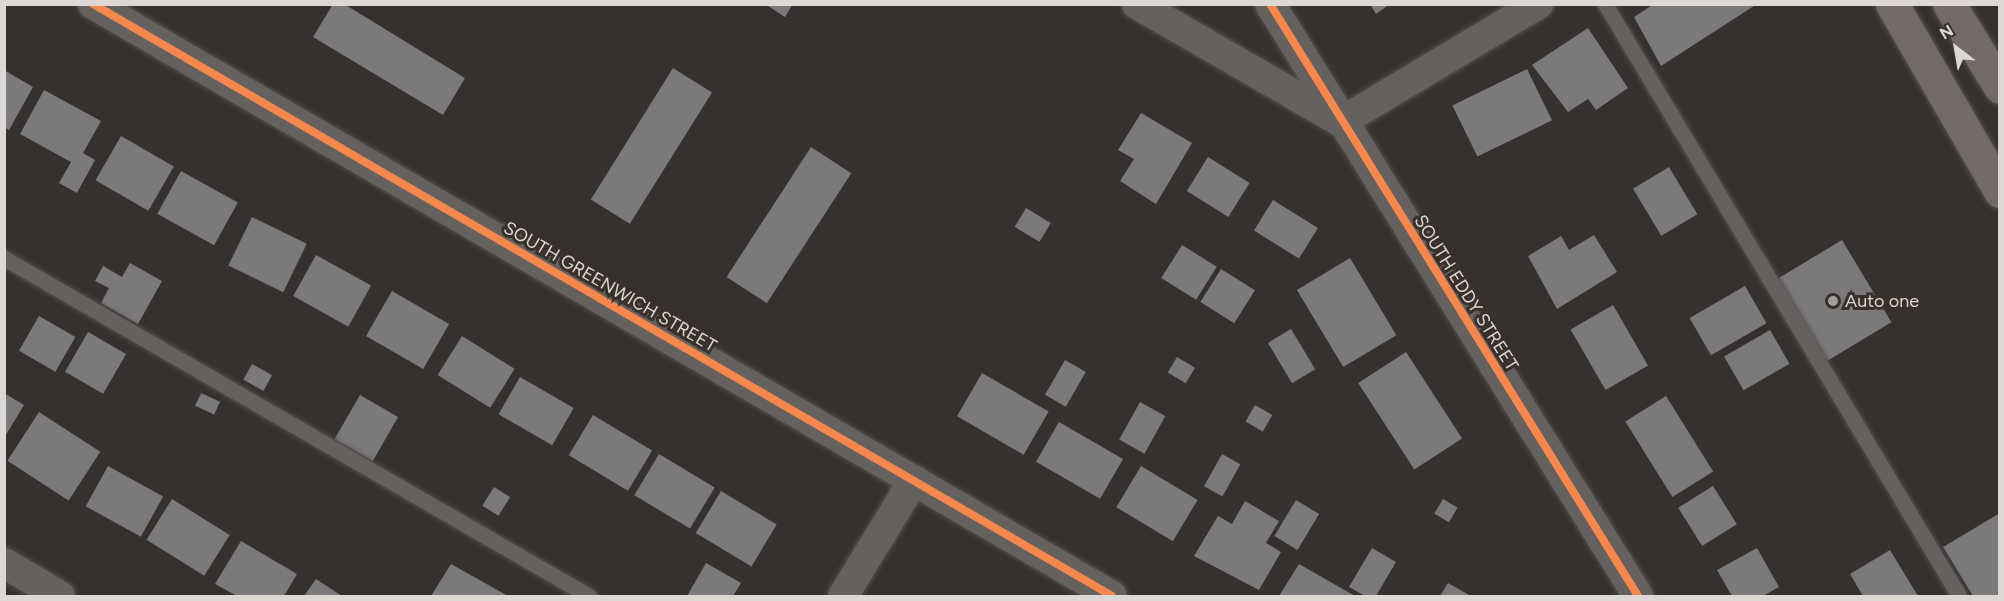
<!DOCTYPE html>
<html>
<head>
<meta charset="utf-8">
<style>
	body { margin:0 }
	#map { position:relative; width:2004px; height:601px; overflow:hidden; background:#36312f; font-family:Figtree,sans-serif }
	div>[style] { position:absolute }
	.building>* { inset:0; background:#7c797a; transform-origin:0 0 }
	.roads { filter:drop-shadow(0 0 2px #544f4e) drop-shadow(0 0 2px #544f4e) }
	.service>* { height:15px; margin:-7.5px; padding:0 7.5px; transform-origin:7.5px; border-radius:7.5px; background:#64615f }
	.minor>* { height:30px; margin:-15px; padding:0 15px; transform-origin:15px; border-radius:15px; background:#64615f }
	.primary>* { height:33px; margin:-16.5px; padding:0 16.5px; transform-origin:16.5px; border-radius:16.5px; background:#726969 }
	.cycleway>* { height:8px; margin:-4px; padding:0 4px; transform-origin:4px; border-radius:4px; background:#f5874c }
	.dots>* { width:16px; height:16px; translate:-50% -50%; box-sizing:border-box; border:3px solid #39302c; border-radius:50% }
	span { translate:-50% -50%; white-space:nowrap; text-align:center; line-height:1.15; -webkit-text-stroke:6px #39302c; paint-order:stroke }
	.street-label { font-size:18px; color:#ded8d5 }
	.poi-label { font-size:18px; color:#ded8d5 }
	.left { translate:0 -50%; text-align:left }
	.frame { position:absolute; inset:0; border:6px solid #ded8d5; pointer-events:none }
	.north { position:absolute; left:1926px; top:18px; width:60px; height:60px; -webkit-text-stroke:4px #39302c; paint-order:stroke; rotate:329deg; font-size:16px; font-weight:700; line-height:24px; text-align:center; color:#ded8d5 }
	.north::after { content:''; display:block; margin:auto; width:21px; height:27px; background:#ded8d5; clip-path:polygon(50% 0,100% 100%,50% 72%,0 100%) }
</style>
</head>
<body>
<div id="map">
	<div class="building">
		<i style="clip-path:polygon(333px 4px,344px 4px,465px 78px,443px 115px,313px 37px)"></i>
		<i style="clip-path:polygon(765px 4px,793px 4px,785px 17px)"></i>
		<i style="clip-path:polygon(1370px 4px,1390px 4px,1376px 14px)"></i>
		<i style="clip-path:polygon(1654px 4px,1757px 4px,1661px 66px,1634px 17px)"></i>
		<i style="clip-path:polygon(1588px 28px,1628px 88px,1596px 110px,1588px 99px,1568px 112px,1532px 65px)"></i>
		<i style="left:673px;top:68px;width:46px;height:155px;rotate:32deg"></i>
		<i style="left:1527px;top:69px;width:57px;height:83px;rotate:64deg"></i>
		<i style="clip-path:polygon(4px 70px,33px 87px,9px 130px,4px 127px)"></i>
		<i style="clip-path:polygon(44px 90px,101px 121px,83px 153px,95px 160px,77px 193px,59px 183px,71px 162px,20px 134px)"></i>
		<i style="clip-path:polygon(1141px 113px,1192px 143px,1156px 204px,1120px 181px,1134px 159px,1118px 150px)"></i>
		<i style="left:121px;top:136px;width:61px;height:51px;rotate:30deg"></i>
		<i style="left:811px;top:147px;width:48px;height:155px;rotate:33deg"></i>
		<i style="left:1208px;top:157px;width:49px;height:40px;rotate:32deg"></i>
		<i style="left:1669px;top:167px;width:55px;height:42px;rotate:59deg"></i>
		<i style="left:181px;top:171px;width:65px;height:49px;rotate:29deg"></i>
		<i style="left:1273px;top:200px;width:53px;height:36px;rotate:32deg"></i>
		<i style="left:1026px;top:208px;width:29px;height:22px;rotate:31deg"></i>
		<i style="left:252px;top:217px;width:61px;height:54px;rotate:26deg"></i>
		<i style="clip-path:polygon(1594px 235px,1617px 272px,1557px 309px,1528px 256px,1561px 236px,1569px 250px)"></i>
		<i style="left:1842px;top:240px;width:96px;height:79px;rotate:59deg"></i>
		<i style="left:1182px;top:245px;width:41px;height:39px;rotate:32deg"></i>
		<i style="left:316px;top:255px;width:63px;height:47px;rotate:29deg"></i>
		<i style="left:1350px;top:258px;width:90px;height:62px;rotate:59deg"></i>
		<i style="clip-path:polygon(130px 263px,162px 281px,138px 324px,101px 303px,109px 288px,95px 281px,103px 266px,122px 277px)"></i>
		<i style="left:1221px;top:269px;width:40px;height:39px;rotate:32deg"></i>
		<i style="left:1745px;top:286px;width:43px;height:64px;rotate:60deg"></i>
		<i style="left:392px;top:291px;width:66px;height:52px;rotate:30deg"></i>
		<i style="left:1613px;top:305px;width:70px;height:49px;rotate:60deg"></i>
		<i style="left:39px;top:316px;width:42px;height:40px;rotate:30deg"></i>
		<i style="left:1291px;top:329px;width:47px;height:27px;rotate:59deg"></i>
		<i style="left:1770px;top:330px;width:39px;height:53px;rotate:60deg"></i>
		<i style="left:88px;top:332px;width:44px;height:46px;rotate:30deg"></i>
		<i style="left:462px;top:336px;width:62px;height:46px;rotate:32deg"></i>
		<i style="left:1406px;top:352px;width:103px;height:57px;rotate:57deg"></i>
		<i style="left:1177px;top:357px;width:21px;height:18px;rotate:31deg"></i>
		<i style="left:1065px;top:360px;width:24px;height:40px;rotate:30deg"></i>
		<i style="left:252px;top:364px;width:23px;height:18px;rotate:29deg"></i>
		<i style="left:982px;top:373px;width:77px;height:50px;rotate:30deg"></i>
		<i style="left:520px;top:377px;width:62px;height:43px;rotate:30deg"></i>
		<i style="clip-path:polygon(4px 393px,24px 405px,4px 438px)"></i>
		<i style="left:201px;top:393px;width:21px;height:14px;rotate:25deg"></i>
		<i style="left:360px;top:395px;width:44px;height:51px;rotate:30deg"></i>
		<i style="left:1666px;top:396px;width:89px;height:48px;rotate:58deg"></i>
		<i style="left:1140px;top:402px;width:29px;height:43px;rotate:29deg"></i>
		<i style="left:1255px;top:405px;width:20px;height:19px;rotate:30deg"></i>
		<i style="left:39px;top:412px;width:73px;height:58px;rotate:33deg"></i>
		<i style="left:593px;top:415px;width:69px;height:47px;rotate:31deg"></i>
		<i style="left:1059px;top:422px;width:74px;height:46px;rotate:30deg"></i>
		<i style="left:659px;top:454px;width:65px;height:48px;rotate:31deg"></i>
		<i style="left:1222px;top:454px;width:21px;height:37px;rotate:29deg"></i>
		<i style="left:108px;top:466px;width:63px;height:46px;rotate:29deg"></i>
		<i style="left:1141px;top:466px;width:66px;height:48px;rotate:31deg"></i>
		<i style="left:1713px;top:486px;width:45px;height:41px;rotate:58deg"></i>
		<i style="left:494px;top:487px;width:19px;height:22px;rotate:32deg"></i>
		<i style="left:721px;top:491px;width:65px;height:49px;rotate:31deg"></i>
		<i style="left:172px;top:499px;width:68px;height:48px;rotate:32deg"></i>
		<i style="left:1443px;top:499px;width:17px;height:17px;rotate:31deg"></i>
		<i style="left:1296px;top:500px;width:27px;height:42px;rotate:31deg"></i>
		<i style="clip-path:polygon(1245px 501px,1279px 521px,1266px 543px,1281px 552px,1259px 590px,1194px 556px,1218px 516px,1232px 524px)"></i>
		<i style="clip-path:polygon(2000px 513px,2000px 596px,1973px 596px,1943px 547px)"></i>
		<i style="clip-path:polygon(241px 541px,297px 574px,284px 596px,237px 596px,215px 584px)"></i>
		<i style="clip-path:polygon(1372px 548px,1396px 562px,1376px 596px,1365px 596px,1349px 587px)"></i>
		<i style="clip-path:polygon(1757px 548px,1779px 587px,1763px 596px,1732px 596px,1717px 570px)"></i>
		<i style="clip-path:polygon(1890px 550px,1918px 596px,1863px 596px,1850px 574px)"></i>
		<i style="clip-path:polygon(706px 563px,741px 583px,733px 596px,687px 596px)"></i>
		<i style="clip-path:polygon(451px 564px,508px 596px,431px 596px)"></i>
		<i style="clip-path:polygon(1299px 564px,1355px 596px,1279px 596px)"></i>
		<i style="clip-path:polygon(316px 579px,342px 596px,304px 596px)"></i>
		<i style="clip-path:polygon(1448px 583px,1471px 596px,1440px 596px)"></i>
	</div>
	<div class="roads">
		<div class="service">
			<i style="left:1605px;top:4px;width:690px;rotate:59.12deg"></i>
			<i style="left:4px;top:258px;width:676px;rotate:30.02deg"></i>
		</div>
		<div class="minor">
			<i style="left:93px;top:4px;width:1178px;rotate:30.15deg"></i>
			<i style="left:1137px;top:4px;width:236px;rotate:30deg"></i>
			<i style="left:1341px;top:122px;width:230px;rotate:-30.9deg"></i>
			<i style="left:1270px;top:4px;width:697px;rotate:58.13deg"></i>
			<i style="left:4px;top:563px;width:65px;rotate:30.5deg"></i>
			<i style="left:843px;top:596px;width:136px;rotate:-58.5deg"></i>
		</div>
		<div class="primary">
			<i style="left:1892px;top:4px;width:216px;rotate:60deg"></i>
			<i style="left:1949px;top:4px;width:97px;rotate:58.4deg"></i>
		</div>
	</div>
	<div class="cycleway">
		<i style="left:93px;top:4px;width:1178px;rotate:30.15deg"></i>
		<i style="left:1270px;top:4px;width:697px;rotate:58.13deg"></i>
	</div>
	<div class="dots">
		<i style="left:1833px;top:301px;background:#a39e9b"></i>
	</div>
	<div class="street-label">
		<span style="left:610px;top:287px;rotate:30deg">SOUTH GREENWICH STREET</span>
		<span style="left:1466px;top:293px;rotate:58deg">SOUTH EDDY STREET</span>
	</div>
	<div class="poi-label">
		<span class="left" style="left:1845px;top:301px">Auto one</span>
	</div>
	<div class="frame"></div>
	<div class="north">N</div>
</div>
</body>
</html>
